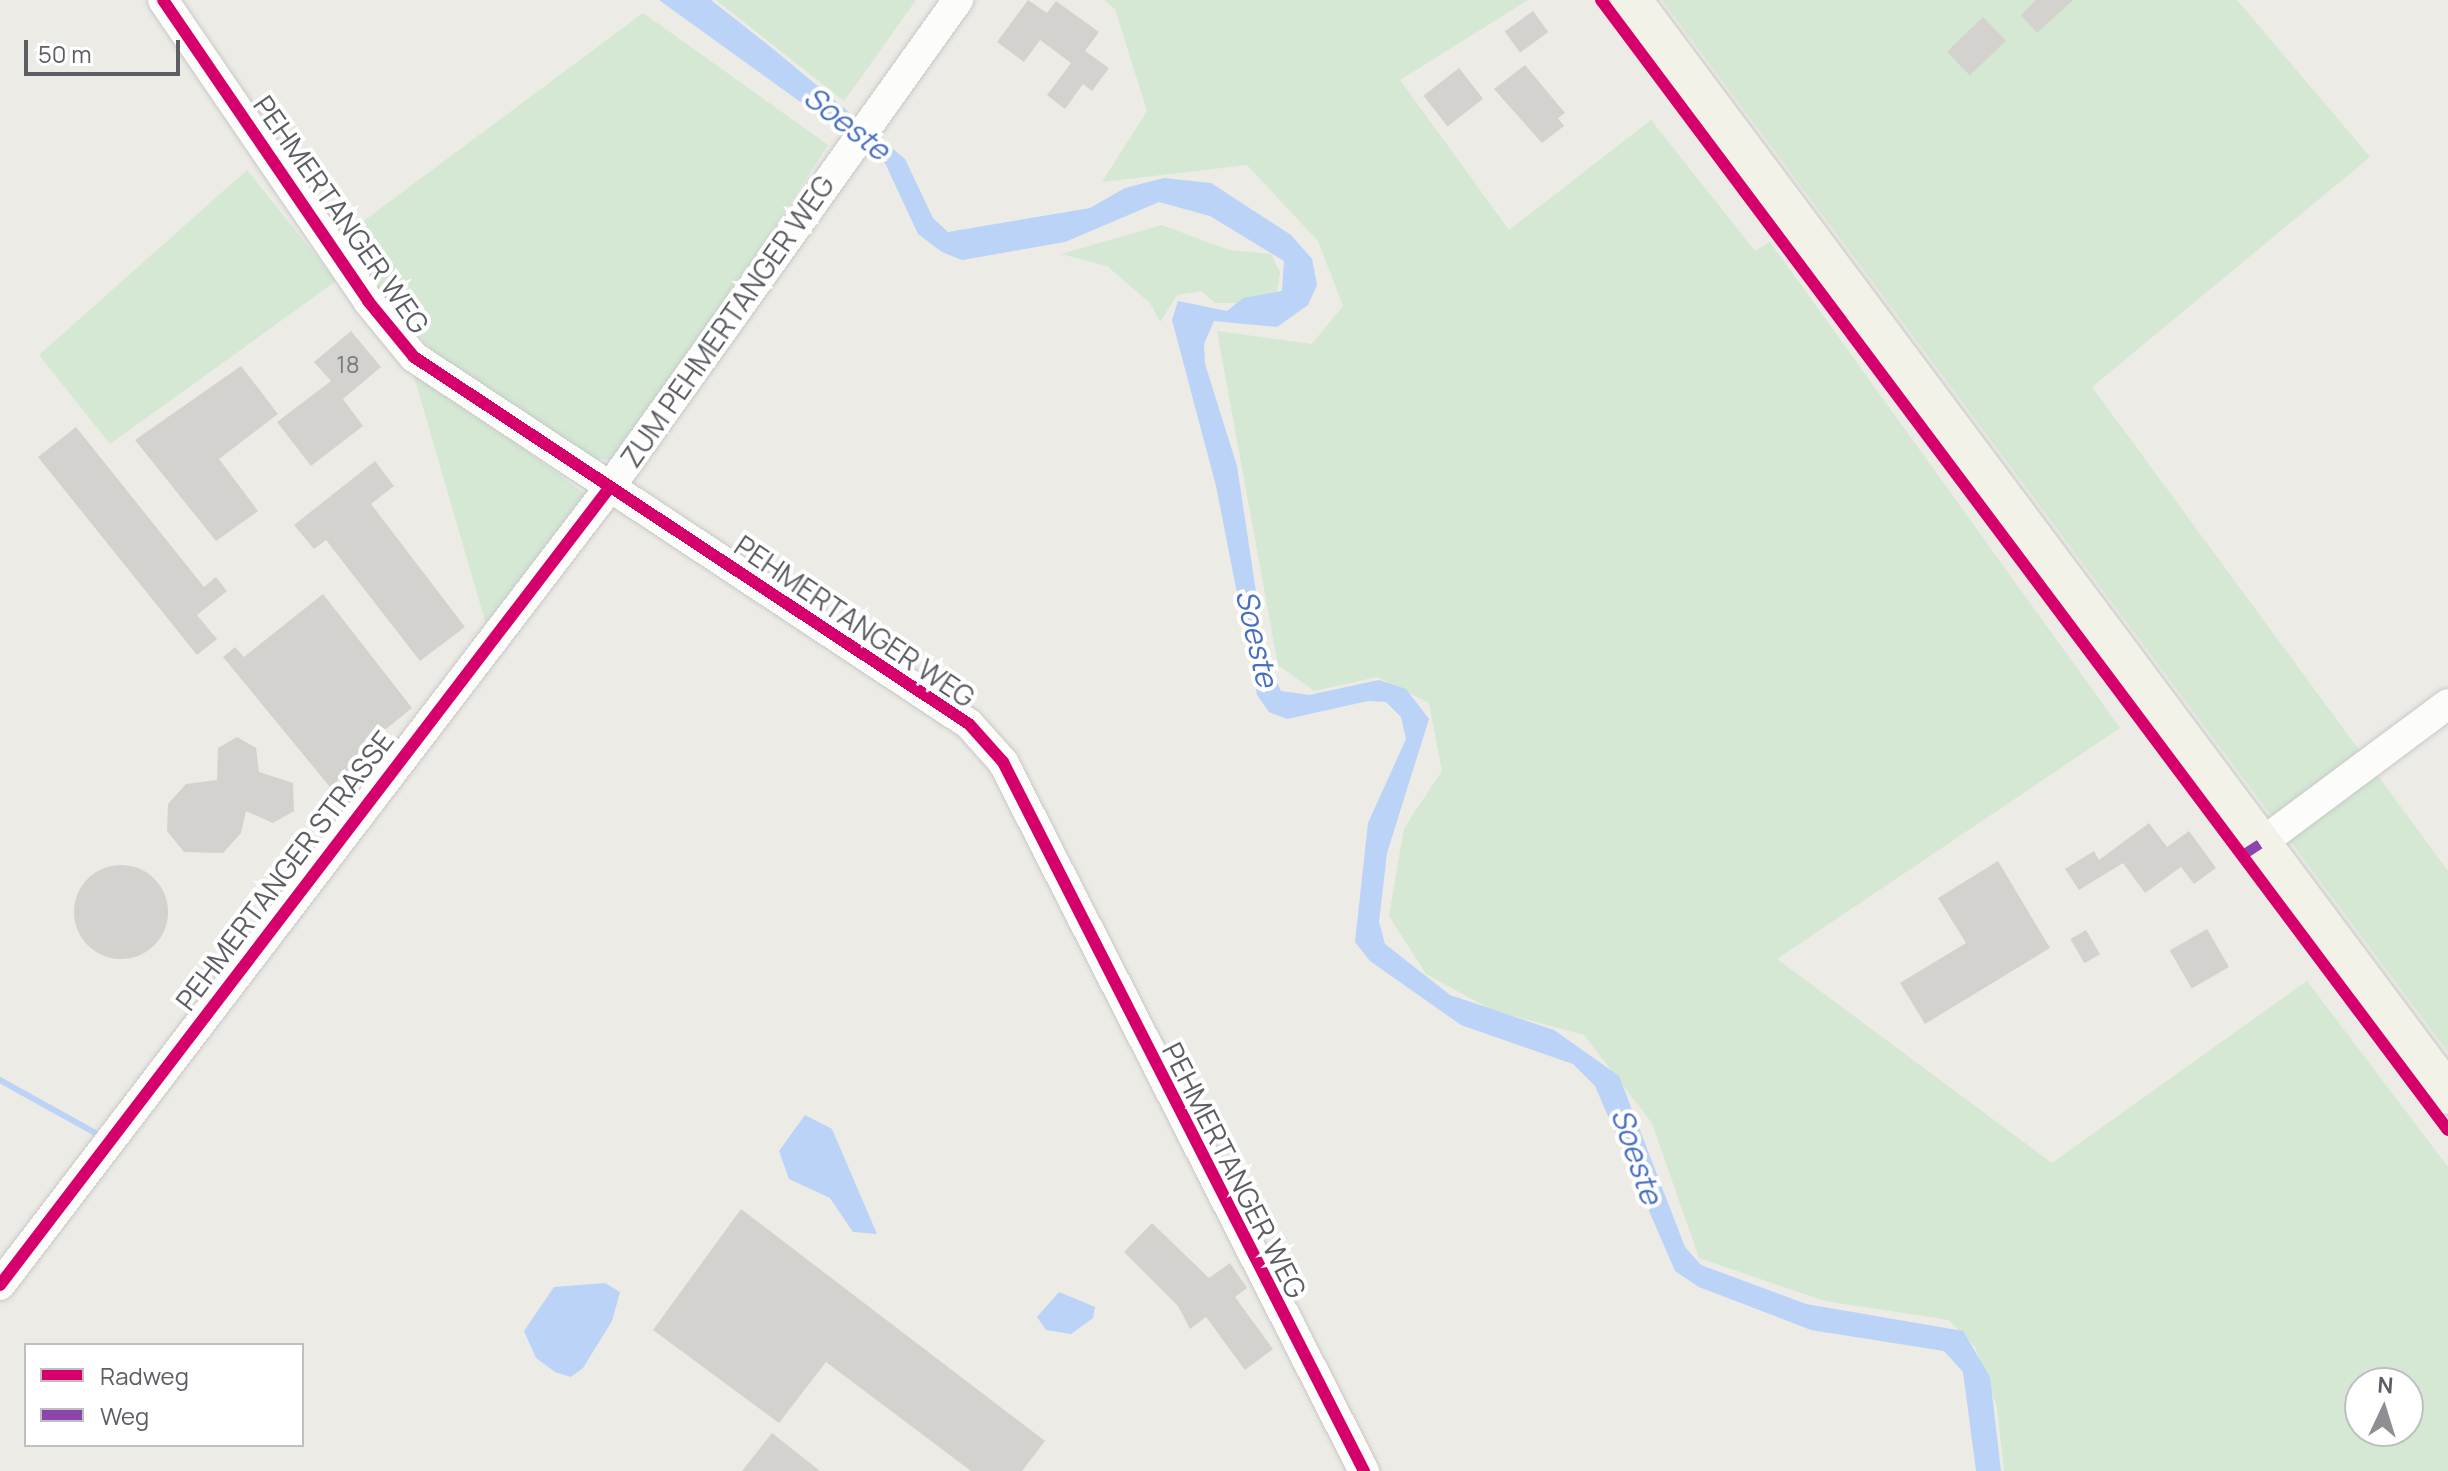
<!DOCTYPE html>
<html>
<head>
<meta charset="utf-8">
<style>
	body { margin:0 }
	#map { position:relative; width:2448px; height:1471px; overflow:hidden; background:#ecebe6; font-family:Manrope,sans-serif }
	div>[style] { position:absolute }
	.green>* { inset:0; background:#d4e8d4 }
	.water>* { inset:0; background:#bad3f6 }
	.stream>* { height:6px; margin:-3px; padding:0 3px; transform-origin:3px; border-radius:3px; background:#bad3f6 }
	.building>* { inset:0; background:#d3d2cf; transform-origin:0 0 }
	.round { border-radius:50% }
	.roads { filter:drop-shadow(0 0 2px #c8c9c8) drop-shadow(0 0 2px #c8c9c8) }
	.minor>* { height:30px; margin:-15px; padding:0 15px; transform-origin:15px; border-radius:15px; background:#fcfcfb }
	.major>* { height:40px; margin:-20px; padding:0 20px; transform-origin:20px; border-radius:20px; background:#f2f2e8 }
	.quiet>* { height:10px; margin-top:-5px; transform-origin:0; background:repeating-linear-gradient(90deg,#8e44ad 0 20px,transparent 0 30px) }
	.cycleway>* { height:12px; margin:-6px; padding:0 6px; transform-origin:6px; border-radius:6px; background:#d6006c }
	span { translate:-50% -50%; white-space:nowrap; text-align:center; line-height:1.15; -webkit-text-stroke:8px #fff; paint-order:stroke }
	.number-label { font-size:24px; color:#7b7c80 }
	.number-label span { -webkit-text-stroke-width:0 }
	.street-label { font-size:28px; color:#5c5e64 }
	.water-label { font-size:30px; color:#4870c0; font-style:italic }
	.legend { position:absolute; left:24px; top:1343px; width:280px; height:104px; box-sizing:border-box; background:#fff; border:2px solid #bebfc1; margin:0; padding:10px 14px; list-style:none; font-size:24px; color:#5c5e64 }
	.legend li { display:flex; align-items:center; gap:16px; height:40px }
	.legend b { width:40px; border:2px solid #bebfc1 }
	.north { position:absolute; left:2344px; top:1367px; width:80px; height:80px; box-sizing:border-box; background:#fff; border:2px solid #bebfc1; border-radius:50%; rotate:4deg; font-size:22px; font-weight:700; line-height:32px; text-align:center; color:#5c5e64 }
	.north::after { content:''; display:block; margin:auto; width:28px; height:36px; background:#8e8f92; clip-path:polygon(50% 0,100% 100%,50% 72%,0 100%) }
	.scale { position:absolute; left:24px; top:40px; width:156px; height:36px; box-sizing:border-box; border:4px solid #5c5e64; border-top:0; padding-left:10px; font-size:24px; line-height:28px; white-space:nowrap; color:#5c5e64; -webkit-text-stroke:6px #fff; paint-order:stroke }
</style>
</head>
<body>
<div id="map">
	<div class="green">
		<i style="clip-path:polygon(716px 0,916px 0,844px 101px)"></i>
		<i style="clip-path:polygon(evenodd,1104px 0,1528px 0,1400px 80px,1509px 230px,1651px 120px,1755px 251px,1770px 242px,2120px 728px,1777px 959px,2052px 1163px,2307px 981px,2448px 1167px,2448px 1471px,2004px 1471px,1997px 1407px,1975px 1347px,1949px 1320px,1825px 1301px,1699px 1258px,1652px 1123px,1584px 1035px,1492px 1010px,1426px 974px,1389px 916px,1404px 828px,1442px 771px,1429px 703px,1377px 677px,1314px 691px,1278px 665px,1217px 331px,1312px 344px,1343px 306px,1318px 241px,1247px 165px,1102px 182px,1147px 111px,1115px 9px,1104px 0,2360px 1383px,2408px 1383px,2408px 1431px,2360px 1431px,2360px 1383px)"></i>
		<i style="clip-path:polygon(1662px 0,2237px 0,2370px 157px,2092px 387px,2448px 871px,2448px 1052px)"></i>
		<i style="clip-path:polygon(643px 13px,828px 145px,622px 461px,591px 458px,445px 364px,383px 297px,349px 232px)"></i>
		<i style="clip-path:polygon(247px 170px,336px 281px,110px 444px,39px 355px)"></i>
		<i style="clip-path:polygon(1162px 225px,1229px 250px,1271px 254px,1280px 272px,1277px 293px,1249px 303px,1215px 303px,1201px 291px,1177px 295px,1160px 322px,1150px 303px,1107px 266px,1061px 254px)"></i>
		<i style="clip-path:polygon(411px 366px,585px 494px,486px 624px)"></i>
	</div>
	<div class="water">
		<i style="clip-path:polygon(659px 0,711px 0,772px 48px,905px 159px,933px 218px,948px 232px,1090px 208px,1125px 188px,1164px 178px,1211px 183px,1291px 235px,1312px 259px,1317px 285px,1308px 305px,1277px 327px,1214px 321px,1204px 344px,1205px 364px,1237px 466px,1266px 658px,1281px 691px,1309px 695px,1379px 680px,1406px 689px,1429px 719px,1387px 853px,1379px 922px,1385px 944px,1450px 995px,1554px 1030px,1619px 1076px,1685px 1247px,1701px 1265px,1806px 1304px,1963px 1331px,1990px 1377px,2001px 1471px,1976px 1471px,1963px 1372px,1944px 1351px,1811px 1330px,1699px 1287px,1675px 1271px,1595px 1086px,1573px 1064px,1461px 1025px,1370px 961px,1355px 942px,1368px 823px,1406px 739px,1401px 717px,1386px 702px,1368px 701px,1287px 719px,1269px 712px,1257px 695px,1216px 486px,1172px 320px,1178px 301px,1227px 311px,1243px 298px,1282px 291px,1284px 261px,1210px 216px,1159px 202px,1065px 242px,962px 260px,942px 252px,918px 234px,885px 163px)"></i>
		<i style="clip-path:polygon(805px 1115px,832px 1129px,877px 1234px,853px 1232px,830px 1198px,789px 1179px,779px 1151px)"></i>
		<i style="clip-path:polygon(605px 1283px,620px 1292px,612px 1321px,583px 1368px,571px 1377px,555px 1372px,536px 1358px,524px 1331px,554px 1287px)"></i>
		<i style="clip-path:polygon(1059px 1292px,1095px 1307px,1093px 1318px,1071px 1334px,1046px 1330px,1037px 1317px)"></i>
	</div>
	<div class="stream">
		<i style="left:0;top:1080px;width:115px;rotate:29deg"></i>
	</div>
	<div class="building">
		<i style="clip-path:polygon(1028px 0,1047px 13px,1056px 1px,1099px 32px,1085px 51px,1109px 68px,1092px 91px,1083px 84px,1065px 109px,1047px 95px,1071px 63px,1040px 40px,1024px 62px,997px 42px)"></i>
		<i style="clip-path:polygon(2036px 0,2073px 0,2037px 33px,2021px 15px)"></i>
		<i style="left:1533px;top:11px;width:26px;height:35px;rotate:54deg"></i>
		<i style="left:1983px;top:17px;width:33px;height:50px;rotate:46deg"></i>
		<i style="clip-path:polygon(1525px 65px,1565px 113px,1558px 118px,1564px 126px,1542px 143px,1494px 89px)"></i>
		<i style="left:1459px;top:68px;width:39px;height:45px;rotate:52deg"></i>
		<i style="clip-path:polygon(351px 331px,381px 367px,343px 399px,363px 426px,311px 466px,277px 422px,331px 381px,314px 362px)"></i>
		<i style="clip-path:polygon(241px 366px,278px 414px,219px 459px,258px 511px,216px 541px,135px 440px)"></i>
		<i style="clip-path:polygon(76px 427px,204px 587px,216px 577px,227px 591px,197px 615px,217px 639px,197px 655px,38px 457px)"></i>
		<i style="clip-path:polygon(375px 461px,394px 486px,371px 504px,465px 627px,420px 661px,326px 540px,314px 549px,294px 525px)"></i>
		<i style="clip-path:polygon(323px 594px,412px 708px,366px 745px,372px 752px,330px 787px,223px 657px,235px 647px,244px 657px)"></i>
		<i style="clip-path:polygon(237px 737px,256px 748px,259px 772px,293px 783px,294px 811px,273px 823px,246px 811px,241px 833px,223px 853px,184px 852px,167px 831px,168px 804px,186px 784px,217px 780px,218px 748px)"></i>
		<i style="clip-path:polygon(2149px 823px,2167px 847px,2189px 831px,2216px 868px,2194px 884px,2181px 867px,2145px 893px,2123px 863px,2079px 890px,2065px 869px,2094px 851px,2099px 860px)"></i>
		<i style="clip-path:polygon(1998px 861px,2050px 948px,1925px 1024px,1900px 983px,1966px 943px,1938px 898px)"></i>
		<i class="round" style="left:74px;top:865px;width:94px;height:94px"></i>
		<i style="left:2207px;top:929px;width:44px;height:43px;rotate:60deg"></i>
		<i style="left:2086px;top:930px;width:28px;height:18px;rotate:60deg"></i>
		<i style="clip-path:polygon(741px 1209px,1045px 1441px,1022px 1471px,971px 1471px,826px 1362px,779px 1423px,653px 1330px)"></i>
		<i style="clip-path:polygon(1152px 1223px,1209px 1278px,1230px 1263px,1247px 1288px,1235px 1297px,1273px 1349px,1245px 1370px,1206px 1317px,1190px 1329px,1178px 1306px,1124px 1252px)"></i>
		<i style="clip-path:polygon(772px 1433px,820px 1471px,742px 1471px)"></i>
	</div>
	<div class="roads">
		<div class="minor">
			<i style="left:163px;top:0;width:364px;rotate:55.7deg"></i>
			<i style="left:368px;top:301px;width:72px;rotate:50.6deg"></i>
			<i style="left:414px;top:357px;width:665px;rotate:33.48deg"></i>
			<i style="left:969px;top:724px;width:51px;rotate:48.2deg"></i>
			<i style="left:1003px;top:762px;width:796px;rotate:63.02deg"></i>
			<i style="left:2260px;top:844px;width:234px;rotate:-36.7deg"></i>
			<i style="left:0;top:1285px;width:1004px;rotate:-52.61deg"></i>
			<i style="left:610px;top:487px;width:599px;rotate:-54.45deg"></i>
		</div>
		<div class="major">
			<i style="left:1631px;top:0;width:1365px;rotate:53.25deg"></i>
		</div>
	</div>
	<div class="quiet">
		<i style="left:2243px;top:855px;width:20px;rotate:-33deg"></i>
	</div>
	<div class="cycleway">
		<i style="left:163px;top:0;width:364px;rotate:55.7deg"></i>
		<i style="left:368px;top:301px;width:72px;rotate:50.6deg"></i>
		<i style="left:414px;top:357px;width:665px;rotate:33.48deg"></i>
		<i style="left:969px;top:724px;width:51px;rotate:48.2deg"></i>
		<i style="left:1003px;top:762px;width:796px;rotate:63.02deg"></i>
		<i style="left:1601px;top:0;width:1412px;rotate:53.15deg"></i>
		<i style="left:0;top:1285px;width:1004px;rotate:-52.61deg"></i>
	</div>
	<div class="number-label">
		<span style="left:348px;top:364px">18</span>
	</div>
	<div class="street-label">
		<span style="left:342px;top:214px;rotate:55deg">PEHMERTANGER WEG</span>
		<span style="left:727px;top:321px;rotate:-55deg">ZUM PEHMERTANGER WEG</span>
		<span style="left:855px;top:621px;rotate:34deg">PEHMERTANGER WEG</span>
		<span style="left:284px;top:870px;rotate:-53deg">PEHMERTANGER STRASSE</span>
		<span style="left:1235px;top:1170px;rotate:63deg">PEHMERTANGER WEG</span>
	</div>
	<div class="water-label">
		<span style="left:847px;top:123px;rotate:38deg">Soeste</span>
		<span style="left:1257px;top:638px;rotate:77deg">Soeste</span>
		<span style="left:1637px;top:1156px;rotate:71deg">Soeste</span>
	</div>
	<ul class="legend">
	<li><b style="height:10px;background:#d6006c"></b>Radweg</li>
	<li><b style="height:10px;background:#8e44ad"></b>Weg</li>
	</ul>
	<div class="north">N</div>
	<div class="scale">50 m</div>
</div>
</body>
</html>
